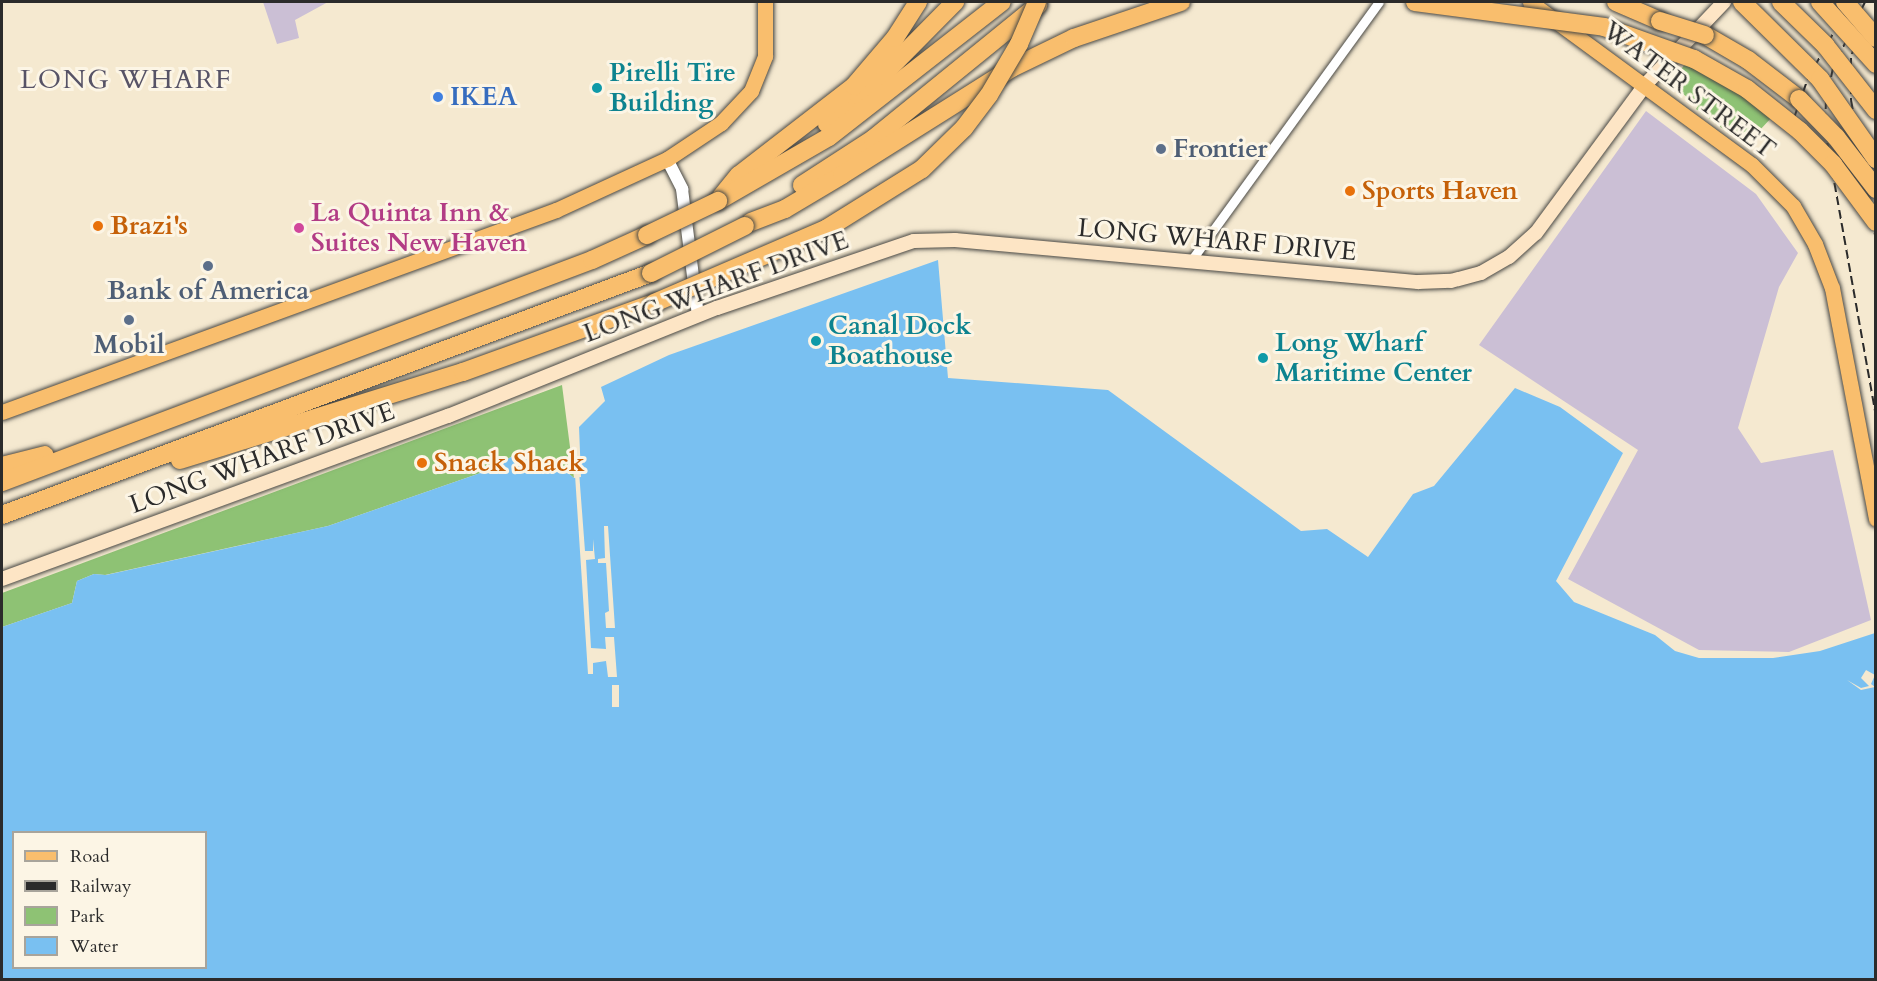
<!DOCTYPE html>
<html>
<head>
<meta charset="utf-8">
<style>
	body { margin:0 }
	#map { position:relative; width:1877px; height:981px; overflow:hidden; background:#f5e9d0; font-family:Cardo,serif }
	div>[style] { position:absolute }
	.industrial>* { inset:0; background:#cbbfd5 }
	.green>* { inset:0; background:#8ec274 }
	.water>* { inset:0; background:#79c0f1 }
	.pier>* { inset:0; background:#f5e9d0; transform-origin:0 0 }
	.roads { filter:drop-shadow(0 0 2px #494844) drop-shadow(0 0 2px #494844) }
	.minor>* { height:9px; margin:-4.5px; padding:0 4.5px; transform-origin:4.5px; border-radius:4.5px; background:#fff }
	.tertiary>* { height:12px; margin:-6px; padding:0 6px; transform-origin:6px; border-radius:6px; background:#fff }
	.secondary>* { height:14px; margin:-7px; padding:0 7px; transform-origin:7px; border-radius:7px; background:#fde5c5 }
	.primary>* { height:15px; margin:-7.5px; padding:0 7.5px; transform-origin:7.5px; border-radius:7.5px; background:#f9be6d }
	.motorway>* { height:18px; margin:-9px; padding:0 9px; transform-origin:9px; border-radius:9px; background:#f9be6d }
	.rail>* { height:2px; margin-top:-1px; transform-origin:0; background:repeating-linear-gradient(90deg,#2b2b2b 0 9px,transparent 0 13.5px) }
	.bridges { filter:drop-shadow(0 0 2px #494844) drop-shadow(0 0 2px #494844) }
	.motorway-bridge>* { height:18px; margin:-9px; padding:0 9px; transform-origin:9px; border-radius:9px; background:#f9be6d }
	.dots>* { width:16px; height:16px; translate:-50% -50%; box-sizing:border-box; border:3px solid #fcf5e5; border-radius:50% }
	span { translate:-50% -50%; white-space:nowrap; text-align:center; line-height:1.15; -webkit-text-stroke:6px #fcf5e5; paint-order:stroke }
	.culture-label { font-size:26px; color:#0d838f; font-weight:700 }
	.left { translate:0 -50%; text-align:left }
	.street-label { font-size:26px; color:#2b2b2b }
	.shop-label { font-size:26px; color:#366cbe; font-weight:700 }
	.service-label { font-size:26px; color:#4e5e75; font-weight:700 }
	.food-label { font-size:26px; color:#c56008; font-weight:700 }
	.hotel-label { font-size:26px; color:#b23c85; font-weight:700 }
	.neighbourhood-label { font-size:27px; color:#575366; letter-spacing:1.5px }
	.frame { position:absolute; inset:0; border:3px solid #2b2b2b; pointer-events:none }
	.legend { position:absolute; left:12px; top:831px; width:195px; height:138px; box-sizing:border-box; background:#fcf5e5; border:2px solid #a8a49b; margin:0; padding:8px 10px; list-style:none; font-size:18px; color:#2b2b2b }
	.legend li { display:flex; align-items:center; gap:12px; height:30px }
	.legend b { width:30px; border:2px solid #a8a49b }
</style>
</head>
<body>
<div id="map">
	<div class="industrial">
		<i style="clip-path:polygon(263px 2px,328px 2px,295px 20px,299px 38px,277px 44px)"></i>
		<i style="clip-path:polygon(1646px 111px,1756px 194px,1798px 253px,1779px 287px,1738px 428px,1761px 463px,1833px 450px,1871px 620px,1789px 652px,1699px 650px,1568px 579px,1638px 450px,1479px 345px)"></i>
	</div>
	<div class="green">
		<i style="clip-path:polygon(1685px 64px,1737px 92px,1772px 117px,1759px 131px,1744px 132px,1742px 143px,1696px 109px,1698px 106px,1677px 89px,1676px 76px)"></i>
		<i style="clip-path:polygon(562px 385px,574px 478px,562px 468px,517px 453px,492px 469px,328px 526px,105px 575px,94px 574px,77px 581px,72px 603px,2px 627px,2px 593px)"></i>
	</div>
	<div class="water">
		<i style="clip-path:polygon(evenodd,938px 260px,948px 378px,1108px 390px,1301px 531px,1327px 529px,1368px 557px,1413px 494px,1434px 486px,1515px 388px,1560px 407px,1623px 453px,1556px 581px,1574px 602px,1655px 635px,1675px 651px,1699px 658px,1773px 658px,1820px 651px,1875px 633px,1875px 979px,2px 979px,2px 627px,72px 603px,77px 581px,94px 574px,106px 575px,328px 526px,492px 469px,517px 453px,562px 468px,574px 478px,581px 477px,579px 427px,605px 401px,601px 387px,669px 355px,938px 260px,14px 832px,206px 832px,206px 968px,14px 968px,14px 832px)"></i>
	</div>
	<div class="pier">
		<i style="clip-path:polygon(577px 445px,585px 551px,593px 551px,593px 539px,595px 559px,586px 560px,591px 648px,606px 649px,605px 637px,614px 637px,617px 677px,608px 677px,606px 661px,593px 663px,593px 674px,588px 674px,575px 475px,578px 474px)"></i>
		<i style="clip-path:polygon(604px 526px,608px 526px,615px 628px,606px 628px,605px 613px,609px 611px,606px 563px,598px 563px,598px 559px,605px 558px)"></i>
		<i style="clip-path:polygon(1866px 670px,1875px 675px,1871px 684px,1875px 687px,1861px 690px,1847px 680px,1861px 688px,1869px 686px,1861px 678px)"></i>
		<i style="left:612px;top:685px;width:7px;height:22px"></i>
	</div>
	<div class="roads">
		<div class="minor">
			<i style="left:1190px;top:262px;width:321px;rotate:-54deg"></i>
		</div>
		<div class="tertiary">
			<i style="left:667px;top:159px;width:34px;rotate:63deg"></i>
			<i style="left:682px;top:189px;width:127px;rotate:82.8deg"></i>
		</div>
		<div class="secondary">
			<i style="left:2px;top:579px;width:475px;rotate:-20.1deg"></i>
			<i style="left:448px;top:416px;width:290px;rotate:-21.9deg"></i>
			<i style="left:717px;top:308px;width:208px;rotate:-18.8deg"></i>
			<i style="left:914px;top:241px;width:41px;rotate:-1.4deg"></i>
			<i style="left:955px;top:240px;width:465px;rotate:5.2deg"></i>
			<i style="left:1418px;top:282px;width:33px;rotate:-2deg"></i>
			<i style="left:1451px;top:281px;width:31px;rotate:-15deg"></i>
			<i style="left:1481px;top:273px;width:32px;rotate:-30deg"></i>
			<i style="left:1509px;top:257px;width:36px;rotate:-42deg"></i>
			<i style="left:1536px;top:233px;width:184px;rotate:-53.6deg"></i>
			<i style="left:1645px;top:85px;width:115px;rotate:-46.4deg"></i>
		</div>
		<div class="primary">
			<i style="left:1530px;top:2px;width:275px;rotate:36.3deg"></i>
			<i style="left:1752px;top:165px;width:58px;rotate:45deg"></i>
			<i style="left:1793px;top:206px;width:44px;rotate:59.9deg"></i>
			<i style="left:1815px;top:244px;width:47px;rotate:68.9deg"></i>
			<i style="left:1832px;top:288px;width:235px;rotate:79.2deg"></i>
			<i style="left:2px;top:412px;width:590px;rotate:-20.03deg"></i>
			<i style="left:556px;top:210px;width:122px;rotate:-24.7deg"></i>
			<i style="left:667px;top:159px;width:65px;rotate:-33.7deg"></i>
			<i style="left:721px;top:123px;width:44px;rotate:-46.8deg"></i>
			<i style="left:751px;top:91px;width:38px;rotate:-68deg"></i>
			<i style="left:765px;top:56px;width:54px;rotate:-90deg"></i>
		</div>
		<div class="motorway">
			<i style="left:1616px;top:2px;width:48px;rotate:23.4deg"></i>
			<i style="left:1705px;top:35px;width:50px;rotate:30.2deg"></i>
			<i style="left:1748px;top:60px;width:64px;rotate:37.4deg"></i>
			<i style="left:827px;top:124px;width:43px;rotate:-38.5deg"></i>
			<i style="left:861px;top:97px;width:134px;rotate:-45.3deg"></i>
			<i style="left:802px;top:185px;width:85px;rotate:-32.9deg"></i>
			<i style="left:873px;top:139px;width:213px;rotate:-39.1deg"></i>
			<i style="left:721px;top:197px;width:28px;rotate:-51deg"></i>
			<i style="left:739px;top:175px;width:145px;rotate:-37.7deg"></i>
			<i style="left:854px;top:86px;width:63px;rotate:-49.5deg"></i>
			<i style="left:895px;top:38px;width:43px;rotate:-57.4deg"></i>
			<i style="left:718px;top:201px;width:128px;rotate:-30deg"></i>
			<i style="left:829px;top:137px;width:219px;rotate:-38deg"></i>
			<i style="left:751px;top:222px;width:36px;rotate:-21deg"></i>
			<i style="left:785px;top:209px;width:66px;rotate:-30.8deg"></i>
			<i style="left:842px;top:175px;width:201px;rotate:-32.2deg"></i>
			<i style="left:1012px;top:68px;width:69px;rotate:-25.8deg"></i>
			<i style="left:1074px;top:38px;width:113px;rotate:-18.6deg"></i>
			<i style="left:180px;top:460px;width:296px;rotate:-17.3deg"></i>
			<i style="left:463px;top:372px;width:203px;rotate:-19.9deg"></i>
			<i style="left:2px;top:466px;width:44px;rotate:-14.3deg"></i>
			<i style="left:2px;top:482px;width:630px;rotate:-20.62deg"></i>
			<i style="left:592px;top:260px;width:60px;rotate:-24.4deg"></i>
			<i style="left:2px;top:515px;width:693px;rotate:-20.45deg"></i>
		</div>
	</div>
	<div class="rail">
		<i style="left:1865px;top:2px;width:73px;rotate:115.9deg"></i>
		<i style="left:1833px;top:68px;width:33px;rotate:102deg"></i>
		<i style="left:1826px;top:100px;width:30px;rotate:92deg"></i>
		<i style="left:1825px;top:130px;width:291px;rotate:79.9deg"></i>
		<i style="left:1861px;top:19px;width:40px;rotate:104.4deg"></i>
		<i style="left:1851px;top:58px;width:42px;rotate:90deg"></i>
		<i style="left:1851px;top:100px;width:143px;rotate:79.9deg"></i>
		<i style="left:1794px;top:118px;width:42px;rotate:-70.7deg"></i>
		<i style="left:1808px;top:78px;width:87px;rotate:-60.5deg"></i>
	</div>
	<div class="bridges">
		<div class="motorway-bridge">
			<i style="left:1415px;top:2px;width:191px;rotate:7.5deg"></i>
			<i style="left:1604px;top:27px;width:96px;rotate:19.6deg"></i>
			<i style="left:1694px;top:59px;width:61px;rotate:29.5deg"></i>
			<i style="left:1747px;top:89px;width:68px;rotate:38.4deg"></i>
			<i style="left:1800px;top:131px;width:47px;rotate:45deg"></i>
			<i style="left:1833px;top:164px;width:72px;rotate:53.4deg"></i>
			<i style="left:1742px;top:2px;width:110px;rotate:44.6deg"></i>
			<i style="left:1820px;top:79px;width:98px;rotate:55deg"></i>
			<i style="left:1781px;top:2px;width:62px;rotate:44.3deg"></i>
			<i style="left:1825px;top:45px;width:83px;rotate:51.9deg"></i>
			<i style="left:1820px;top:2px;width:84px;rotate:47.9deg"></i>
			<i style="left:1845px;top:2px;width:48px;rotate:49.3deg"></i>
			<i style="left:1660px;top:21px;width:47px;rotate:17.3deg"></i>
			<i style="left:1799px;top:99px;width:53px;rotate:45.8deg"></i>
			<i style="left:1836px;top:137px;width:66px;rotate:52.4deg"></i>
			<i style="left:647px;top:235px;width:79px;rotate:-25.6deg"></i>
			<i style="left:651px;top:273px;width:105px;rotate:-26.6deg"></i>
			<i style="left:654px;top:303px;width:187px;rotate:-23.3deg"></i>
			<i style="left:826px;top:229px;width:113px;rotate:-32deg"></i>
			<i style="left:922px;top:169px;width:59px;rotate:-44.3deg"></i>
			<i style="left:964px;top:128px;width:41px;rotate:-52.9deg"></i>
			<i style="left:989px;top:95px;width:59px;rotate:-59.5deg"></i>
			<i style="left:1019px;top:44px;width:46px;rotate:-66.8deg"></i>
		</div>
	</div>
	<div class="dots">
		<i style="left:597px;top:88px;background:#0f9aa8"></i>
		<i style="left:438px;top:97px;background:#3f7fe0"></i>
		<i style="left:1161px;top:149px;background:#5c6f8a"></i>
		<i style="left:1350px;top:191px;background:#e8710a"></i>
		<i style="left:98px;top:226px;background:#e8710a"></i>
		<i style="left:299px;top:228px;background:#d1479c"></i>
		<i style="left:208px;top:266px;background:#5c6f8a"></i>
		<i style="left:129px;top:320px;background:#5c6f8a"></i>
		<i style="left:816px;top:341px;background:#0f9aa8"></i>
		<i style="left:1263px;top:358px;background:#0f9aa8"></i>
		<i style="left:422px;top:463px;background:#e8710a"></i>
	</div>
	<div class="culture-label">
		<span class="left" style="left:609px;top:88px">Pirelli Tire<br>Building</span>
		<span class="left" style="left:828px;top:341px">Canal Dock<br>Boathouse</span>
		<span class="left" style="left:1275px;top:358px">Long Wharf<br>Maritime Center</span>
	</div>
	<div class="street-label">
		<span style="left:1689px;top:90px;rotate:37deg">WATER STREET</span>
		<span style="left:1217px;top:240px;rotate:5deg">LONG WHARF DRIVE</span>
		<span style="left:716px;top:287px;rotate:-20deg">LONG WHARF DRIVE</span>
		<span style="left:262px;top:458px;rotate:-20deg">LONG WHARF DRIVE</span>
	</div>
	<div class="shop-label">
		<span class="left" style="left:450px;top:97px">IKEA</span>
	</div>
	<div class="service-label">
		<span class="left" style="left:1173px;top:149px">Frontier</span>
		<span style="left:208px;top:291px">Bank of America</span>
		<span style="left:129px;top:345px">Mobil</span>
	</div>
	<div class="food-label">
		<span class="left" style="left:1362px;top:191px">Sports Haven</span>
		<span class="left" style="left:110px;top:226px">Brazi's</span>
		<span class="left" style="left:434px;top:463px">Snack Shack</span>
	</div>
	<div class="hotel-label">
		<span class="left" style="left:311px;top:228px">La Quinta Inn &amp;<br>Suites New Haven</span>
	</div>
	<div class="neighbourhood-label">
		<span style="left:126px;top:80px">LONG WHARF</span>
	</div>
	<div class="frame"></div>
	<ul class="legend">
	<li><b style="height:8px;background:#f9be6d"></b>Road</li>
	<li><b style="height:8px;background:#2b2b2b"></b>Railway</li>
	<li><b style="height:16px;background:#8ec274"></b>Park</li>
	<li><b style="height:16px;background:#79c0f1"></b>Water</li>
	</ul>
</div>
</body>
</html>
